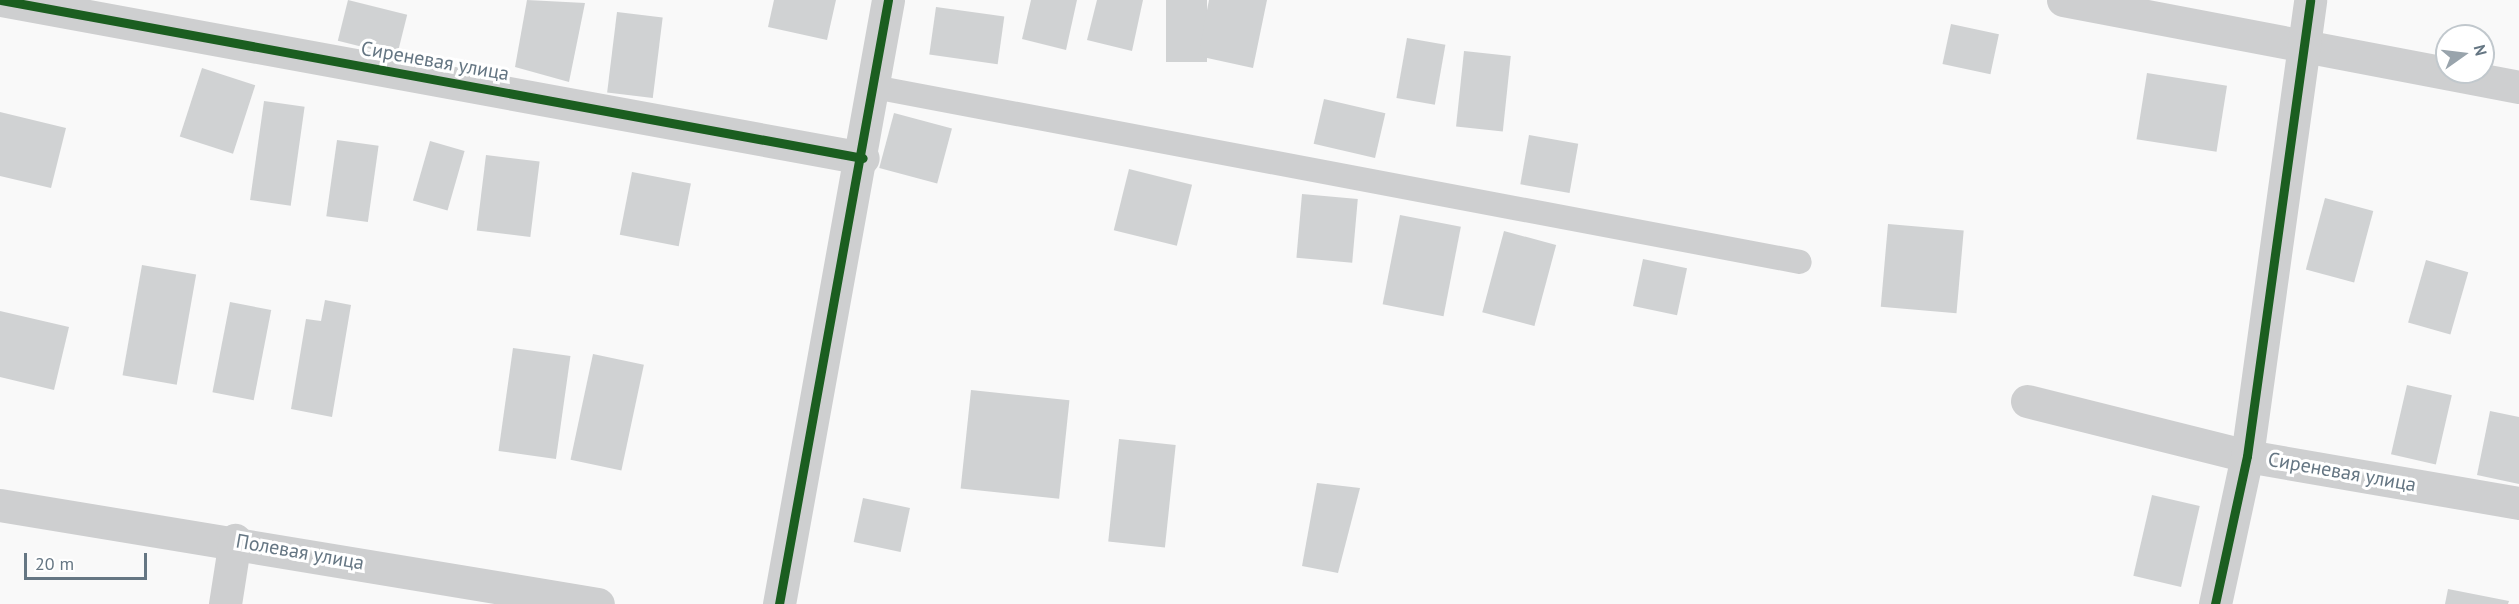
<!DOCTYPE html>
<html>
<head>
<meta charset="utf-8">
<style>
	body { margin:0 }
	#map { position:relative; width:2519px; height:604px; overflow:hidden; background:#f9f9f9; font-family:"PT Sans",sans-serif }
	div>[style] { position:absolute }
	.building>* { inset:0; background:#d0d2d3; transform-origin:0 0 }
	.lane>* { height:24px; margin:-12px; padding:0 12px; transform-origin:12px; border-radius:12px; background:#cecfd0 }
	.street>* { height:33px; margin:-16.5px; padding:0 16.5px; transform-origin:16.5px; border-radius:16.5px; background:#cecfd0 }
	.cycleway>* { height:9px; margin:-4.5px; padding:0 4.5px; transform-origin:4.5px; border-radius:4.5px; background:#1b5e20 }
	span { translate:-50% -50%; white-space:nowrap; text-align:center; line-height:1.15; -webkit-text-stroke:6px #fff; paint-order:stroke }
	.street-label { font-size:20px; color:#657683 }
	.north { position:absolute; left:2435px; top:24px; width:60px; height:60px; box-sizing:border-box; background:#fff; border:2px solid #c1c8cd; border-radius:50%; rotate:76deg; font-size:16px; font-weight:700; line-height:24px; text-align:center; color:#657683 }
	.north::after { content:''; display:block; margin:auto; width:21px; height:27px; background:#99a4ac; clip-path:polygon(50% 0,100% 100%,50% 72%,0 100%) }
	.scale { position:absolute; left:24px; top:553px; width:123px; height:27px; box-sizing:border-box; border:3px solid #657683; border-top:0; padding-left:8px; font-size:18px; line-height:21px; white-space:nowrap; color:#657683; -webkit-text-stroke:4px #fff; paint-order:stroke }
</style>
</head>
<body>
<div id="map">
	<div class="building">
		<i style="left:348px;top:0;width:61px;height:42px;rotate:14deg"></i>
		<i style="clip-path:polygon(527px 0,585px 3px,569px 82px,515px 67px)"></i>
		<i style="clip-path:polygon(774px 0,836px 0,827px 40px,768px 27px)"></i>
		<i style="clip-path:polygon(1031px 0,1077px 0,1066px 50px,1022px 39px)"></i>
		<i style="clip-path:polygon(1097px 0,1143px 0,1132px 51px,1087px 40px)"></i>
		<i style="left:1166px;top:0;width:41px;height:62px"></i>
		<i style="clip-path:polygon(1209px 0,1267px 0,1253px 68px,1198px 56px)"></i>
		<i style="left:936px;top:7px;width:69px;height:48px;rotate:8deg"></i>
		<i style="left:617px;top:12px;width:46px;height:81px;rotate:7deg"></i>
		<i style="left:1951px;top:24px;width:49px;height:41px;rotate:12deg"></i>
		<i style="left:1407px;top:38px;width:39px;height:61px;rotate:10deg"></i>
		<i style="left:1464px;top:51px;width:47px;height:76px;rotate:6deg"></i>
		<i style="left:202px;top:68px;width:56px;height:72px;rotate:18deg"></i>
		<i style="left:2147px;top:73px;width:81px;height:67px;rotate:9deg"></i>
		<i style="left:1324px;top:99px;width:63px;height:46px;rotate:13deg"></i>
		<i style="left:264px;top:101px;width:41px;height:100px;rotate:8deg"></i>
		<i style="clip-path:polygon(0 112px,66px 128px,51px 188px,0 176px)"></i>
		<i style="left:894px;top:113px;width:60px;height:57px;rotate:15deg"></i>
		<i style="left:1529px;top:135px;width:50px;height:50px;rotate:10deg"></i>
		<i style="left:337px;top:140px;width:42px;height:77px;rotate:8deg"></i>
		<i style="left:430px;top:141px;width:36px;height:62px;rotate:16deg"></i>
		<i style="left:486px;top:155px;width:54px;height:76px;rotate:7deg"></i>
		<i style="left:1129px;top:169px;width:65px;height:63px;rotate:14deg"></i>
		<i style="left:632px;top:172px;width:60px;height:64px;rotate:11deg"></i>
		<i style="left:1302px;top:194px;width:56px;height:64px;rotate:5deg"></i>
		<i style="left:2325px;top:198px;width:50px;height:74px;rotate:15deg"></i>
		<i style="left:1400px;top:215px;width:62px;height:91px;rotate:11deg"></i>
		<i style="left:1888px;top:224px;width:76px;height:83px;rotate:5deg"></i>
		<i style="left:1504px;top:231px;width:54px;height:84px;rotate:15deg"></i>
		<i style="left:1643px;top:259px;width:45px;height:48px;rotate:12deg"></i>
		<i style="left:2426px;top:260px;width:44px;height:65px;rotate:16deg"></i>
		<i style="left:142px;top:265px;width:55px;height:112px;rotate:10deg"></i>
		<i style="clip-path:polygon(325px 300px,351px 305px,332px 417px,291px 409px,306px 319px,321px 321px)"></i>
		<i style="left:230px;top:302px;width:42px;height:92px;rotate:11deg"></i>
		<i style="clip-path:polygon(0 311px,69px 327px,54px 390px,0 377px)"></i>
		<i style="left:513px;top:348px;width:58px;height:104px;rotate:8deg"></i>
		<i style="left:593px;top:354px;width:52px;height:108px;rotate:12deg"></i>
		<i style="left:2407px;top:385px;width:46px;height:71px;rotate:13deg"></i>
		<i style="left:971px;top:390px;width:99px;height:99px;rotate:6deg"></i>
		<i style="clip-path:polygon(2490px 411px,2519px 417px,2519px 484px,2477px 475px)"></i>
		<i style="left:1119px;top:439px;width:57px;height:103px;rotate:6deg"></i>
		<i style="clip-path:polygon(1317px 483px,1360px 488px,1338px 573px,1302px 566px)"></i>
		<i style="left:2152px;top:495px;width:49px;height:83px;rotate:13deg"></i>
		<i style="left:863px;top:498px;width:48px;height:45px;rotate:12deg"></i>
		<i style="clip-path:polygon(2448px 589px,2509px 601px,2508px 604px,2445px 604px)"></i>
	</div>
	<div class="lane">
		<i style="left:874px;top:87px;width:942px;rotate:10.7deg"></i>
	</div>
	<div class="street">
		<i style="left:1px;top:0;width:876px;rotate:10.39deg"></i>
		<i style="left:2063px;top:0;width:464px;rotate:10.8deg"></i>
		<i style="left:2027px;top:401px;width:227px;rotate:14deg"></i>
		<i style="left:2247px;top:456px;width:276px;rotate:9.8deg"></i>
		<i style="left:0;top:505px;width:606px;rotate:9.4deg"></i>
		<i style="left:225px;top:604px;width:65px;rotate:-81.1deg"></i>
		<i style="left:779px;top:604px;width:614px;rotate:-79.77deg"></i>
		<i style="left:2215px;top:604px;width:151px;rotate:-77.8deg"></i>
		<i style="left:2247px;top:456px;width:460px;rotate:-82.1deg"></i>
	</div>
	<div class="cycleway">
		<i style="left:1px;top:0;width:876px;rotate:10.39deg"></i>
		<i style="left:779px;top:604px;width:614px;rotate:-79.77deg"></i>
		<i style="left:2215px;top:604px;width:151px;rotate:-77.8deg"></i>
		<i style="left:2247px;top:456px;width:460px;rotate:-82.1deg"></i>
	</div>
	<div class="street-label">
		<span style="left:435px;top:61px;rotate:10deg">Сиреневая улица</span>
		<span style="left:2342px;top:472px;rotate:10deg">Сиреневая улица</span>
		<span style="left:300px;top:552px;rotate:10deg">Полевая улица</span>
	</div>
	<div class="north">N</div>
	<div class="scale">20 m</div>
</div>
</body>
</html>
